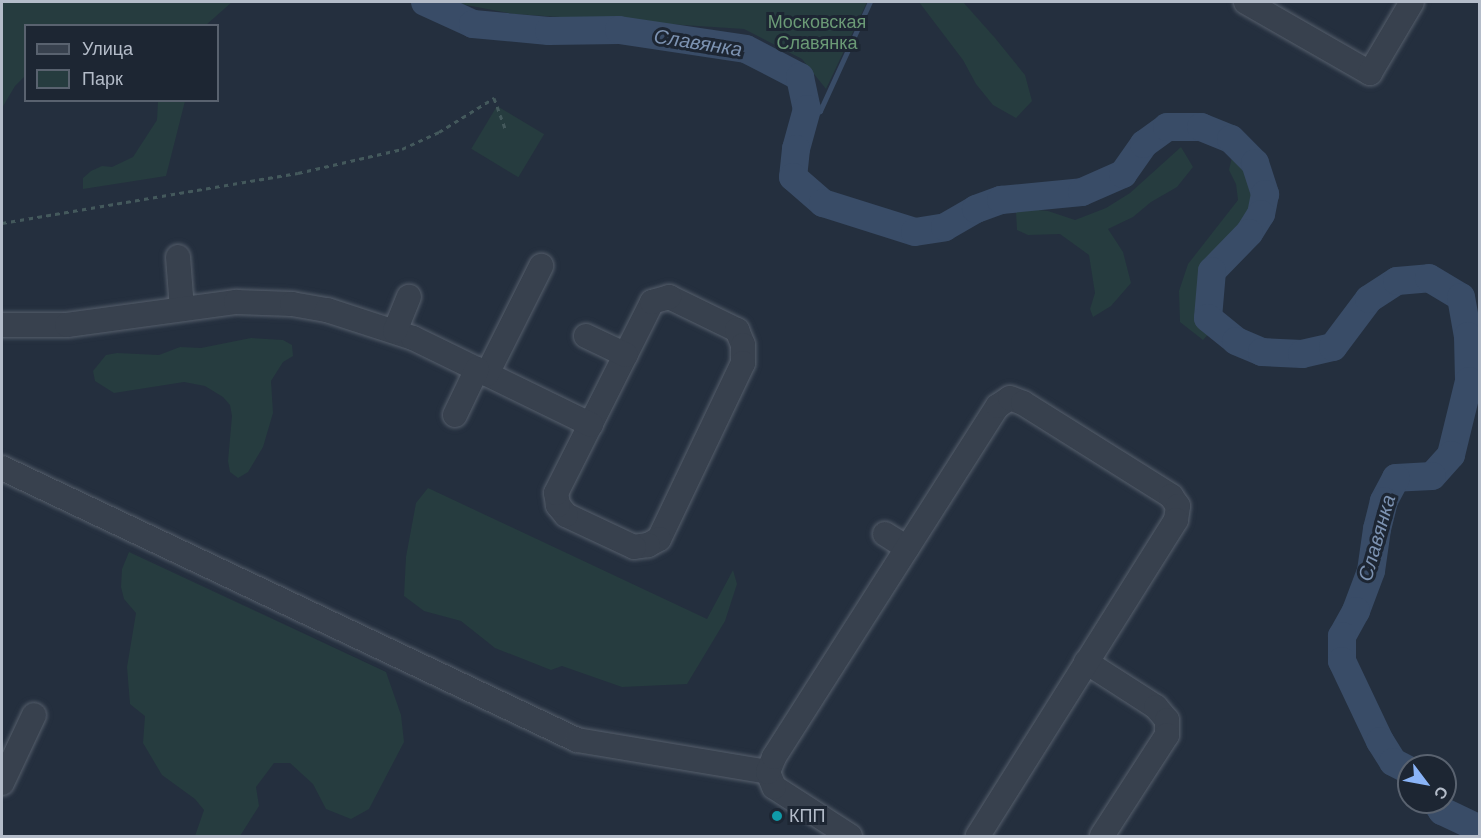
<!DOCTYPE html>
<html>
<head>
<meta charset="utf-8">
<style>
	body { margin:0 }
	#map { position:relative; width:1481px; height:838px; overflow:hidden; background:#242f3e; font-family:"DM Sans",sans-serif }
	div>[style] { position:absolute }
	.green>* { inset:0; background:#263c3f; transform-origin:0 0 }
	.stream>* { height:4.5px; margin:-2.25px; padding:0 2.25px; transform-origin:2.25px; border-radius:2.25px; background:#394c67 }
	.river>* { height:28px; margin:-14px; padding:0 14px; transform-origin:14px; border-radius:14px; background:#394c67 }
	.path>* { height:3px; margin-top:-1.5px; transform-origin:0; background:repeating-linear-gradient(90deg,#44595c 0 4.5px,transparent 0 9px) }
	.roads { filter:drop-shadow(0 0 2px #565f6c) drop-shadow(0 0 2px #565f6c) }
	.minor>* { height:24px; margin:-12px; padding:0 12px; transform-origin:12px; border-radius:12px; background:#38414e }
	.dots>* { width:16px; height:16px; translate:-50% -50%; box-sizing:border-box; border:3px solid #1d2633; border-radius:50% }
	span { translate:-50% -50%; white-space:nowrap; text-align:center; line-height:1.15; -webkit-text-stroke:6px #1d2633; paint-order:stroke }
	.park-label { font-size:18px; color:#6b9a76 }
	.poi-label { font-size:18px; color:#b4bcc9 }
	.left { translate:0 -50%; text-align:left }
	.water-label { font-size:20px; color:#7c92b1; font-style:italic }
	.frame { position:absolute; inset:0; border:3px solid #b4bcc9; pointer-events:none }
	.legend { position:absolute; left:24px; top:24px; width:195px; height:78px; box-sizing:border-box; background:#1d2633; border:2px solid #59626f; margin:0; padding:8px 10px; list-style:none; font-size:18px; color:#b4bcc9 }
	.legend li { display:flex; align-items:center; gap:12px; height:30px }
	.legend b { width:30px; border:2px solid #59626f }
	.north { position:absolute; left:1397px; top:754px; width:60px; height:60px; box-sizing:border-box; background:#1d2633; border:2px solid #59626f; border-radius:50%; rotate:122deg; font-size:16px; font-weight:700; line-height:24px; text-align:center; color:#b4bcc9 }
	.north::after { content:''; display:block; margin:auto; width:21px; height:27px; background:#8ab4f8; clip-path:polygon(50% 0,100% 100%,50% 72%,0 100%) }
</style>
</head>
<body>
<div id="map">
	<div class="green">
		<i style="clip-path:polygon(2px 2px,232px 2px,206px 25px,26px 26px,25px 76px,15px 86px,2px 108px)"></i>
		<i style="clip-path:polygon(450px 2px,867px 2px,826px 89px,802px 59px,744px 29px,514px 14px)"></i>
		<i style="clip-path:polygon(919px 2px,963px 2px,995px 38px,1025px 75px,1032px 101px,1016px 118px,993px 105px,976px 84px,963px 60px)"></i>
		<i style="clip-path:polygon(158px 101px,185px 101px,166px 176px,83px 189px,83px 178px,91px 171px,102px 166px,112px 167px,133px 157px,157px 120px)"></i>
		<i style="left:497px;top:106px;width:55px;height:50px;rotate:31deg"></i>
		<i style="clip-path:polygon(1181px 147px,1193px 167px,1177px 187px,1151px 202px,1133px 217px,1108px 229px,1123px 252px,1131px 283px,1111px 306px,1093px 317px,1090px 309px,1095px 293px,1089px 255px,1060px 234px,1028px 235px,1017px 230px,1016px 212px,1029px 209px,1048px 211px,1075px 220px,1106px 208px,1130px 193px)"></i>
		<i style="clip-path:polygon(1232px 157px,1248px 166px,1257px 194px,1246px 225px,1217px 251px,1201px 284px,1200px 316px,1213px 329px,1203px 340px,1180px 322px,1179px 291px,1188px 264px,1238px 200px,1236px 184px,1229px 170px)"></i>
		<i style="clip-path:polygon(251px 338px,283px 340px,292px 345px,293px 356px,283px 362px,271px 381px,273px 413px,263px 447px,248px 472px,238px 478px,230px 472px,228px 461px,232px 416px,230px 405px,223px 397px,205px 386px,184px 382px,114px 393px,95px 381px,93px 371px,106px 355px,117px 353px,159px 355px,180px 347px,201px 348px)"></i>
		<i style="clip-path:polygon(428px 488px,707px 619px,733px 570px,737px 584px,725px 621px,687px 684px,622px 687px,562px 666px,551px 670px,495px 648px,461px 621px,424px 611px,404px 596px,406px 557px,416px 503px)"></i>
		<i style="clip-path:polygon(129px 552px,386px 672px,401px 715px,404px 742px,369px 809px,351px 819px,326px 809px,313px 784px,290px 763px,274px 763px,256px 787px,259px 806px,240px 836px,195px 836px,204px 810px,195px 799px,162px 775px,143px 743px,145px 716px,130px 704px,127px 667px,136px 613px,124px 599px,121px 587px,122px 569px)"></i>
	</div>
	<div class="stream">
		<i style="left:804px;top:120px;width:18px;rotate:-29deg"></i>
		<i style="left:820px;top:111px;width:120px;rotate:-65.4deg"></i>
	</div>
	<div class="river">
		<i style="left:425px;top:2px;width:53px;rotate:24.6deg"></i>
		<i style="left:473px;top:24px;width:76px;rotate:5.3deg"></i>
		<i style="left:549px;top:31px;width:70px;rotate:-0.8deg"></i>
		<i style="left:619px;top:30px;width:128px;rotate:8.5deg"></i>
		<i style="left:746px;top:49px;width:61px;rotate:27.4deg"></i>
		<i style="left:800px;top:77px;width:33px;rotate:78deg"></i>
		<i style="left:807px;top:109px;width:41px;rotate:105.4deg"></i>
		<i style="left:796px;top:149px;width:28px;rotate:96deg"></i>
		<i style="left:793px;top:177px;width:40px;rotate:41deg"></i>
		<i style="left:823px;top:203px;width:96px;rotate:17.5deg"></i>
		<i style="left:915px;top:232px;width:30px;rotate:-9deg"></i>
		<i style="left:945px;top:227px;width:36px;rotate:-30deg"></i>
		<i style="left:976px;top:209px;width:27px;rotate:-20deg"></i>
		<i style="left:1001px;top:200px;width:81px;rotate:-5.6deg"></i>
		<i style="left:1082px;top:192px;width:45px;rotate:-23.7deg"></i>
		<i style="left:1123px;top:174px;width:37px;rotate:-55deg"></i>
		<i style="left:1144px;top:144px;width:29px;rotate:-36deg"></i>
		<i style="left:1167px;top:127px;width:34px"></i>
		<i style="left:1201px;top:127px;width:32px;rotate:22deg"></i>
		<i style="left:1231px;top:139px;width:34px;rotate:45deg"></i>
		<i style="left:1255px;top:163px;width:33px;rotate:72deg"></i>
		<i style="left:1265px;top:194px;width:20px;rotate:101deg"></i>
		<i style="left:1261px;top:214px;width:22px;rotate:122deg"></i>
		<i style="left:1249px;top:233px;width:53px;rotate:134.2deg"></i>
		<i style="left:1212px;top:271px;width:47px;rotate:94.9deg"></i>
		<i style="left:1208px;top:318px;width:36px;rotate:39deg"></i>
		<i style="left:1236px;top:341px;width:28px;rotate:23deg"></i>
		<i style="left:1262px;top:352px;width:40px;rotate:2.9deg"></i>
		<i style="left:1302px;top:354px;width:32px;rotate:-13deg"></i>
		<i style="left:1333px;top:347px;width:60px;rotate:-53.1deg"></i>
		<i style="left:1369px;top:299px;width:33px;rotate:-33deg"></i>
		<i style="left:1397px;top:281px;width:32px;rotate:-5deg"></i>
		<i style="left:1429px;top:278px;width:37px;rotate:31deg"></i>
		<i style="left:1461px;top:297px;width:40px;rotate:80deg"></i>
		<i style="left:1468px;top:336px;width:45px;rotate:88.7deg"></i>
		<i style="left:1469px;top:381px;width:76px;rotate:103.7deg"></i>
		<i style="left:1451px;top:455px;width:28px;rotate:132deg"></i>
		<i style="left:1432px;top:476px;width:36px;rotate:177deg"></i>
		<i style="left:1396px;top:478px;width:26px;rotate:118deg"></i>
		<i style="left:1384px;top:501px;width:29px;rotate:104deg"></i>
		<i style="left:1377px;top:529px;width:42px;rotate:98.1deg"></i>
		<i style="left:1371px;top:571px;width:43px;rotate:110.6deg"></i>
		<i style="left:1356px;top:611px;width:29px;rotate:119deg"></i>
		<i style="left:1342px;top:636px;width:25px;rotate:90deg"></i>
		<i style="left:1342px;top:661px;width:89px;rotate:64.6deg"></i>
		<i style="left:1380px;top:741px;width:25px;rotate:58deg"></i>
		<i style="left:1393px;top:762px;width:18px;rotate:27deg"></i>
		<i style="left:1436px;top:802px;width:11px;rotate:56deg"></i>
		<i style="left:1442px;top:811px;width:42px;rotate:25.3deg"></i>
	</div>
	<div class="path">
		<i style="left:2px;top:223px;width:300px;rotate:-9.6deg"></i>
		<i style="left:298px;top:173px;width:107px;rotate:-13deg"></i>
		<i style="left:402px;top:149px;width:41px;rotate:-24.7deg"></i>
		<i style="left:439px;top:132px;width:65px;rotate:-31.7deg"></i>
		<i style="left:494px;top:98px;width:33px;rotate:70deg"></i>
	</div>
	<div class="roads">
		<div class="minor">
			<i style="left:1246px;top:2px;width:143px;rotate:29.8deg"></i>
			<i style="left:1370px;top:73px;width:82px;rotate:-59.4deg"></i>
			<i style="left:178px;top:257px;width:52px;rotate:85.6deg"></i>
			<i style="left:669px;top:297px;width:76px;rotate:25.9deg"></i>
			<i style="left:737px;top:330px;width:16px;rotate:68deg"></i>
			<i style="left:743px;top:345px;width:18px;rotate:90deg"></i>
			<i style="left:743px;top:363px;width:195px;rotate:115.5deg"></i>
			<i style="left:659px;top:539px;width:13px;rotate:151deg"></i>
			<i style="left:648px;top:545px;width:14px;rotate:172deg"></i>
			<i style="left:634px;top:547px;width:75px;rotate:-154.8deg"></i>
			<i style="left:566px;top:515px;width:13px;rotate:-129deg"></i>
			<i style="left:558px;top:505px;width:12px;rotate:-99deg"></i>
			<i style="left:556px;top:493px;width:214px;rotate:-63.3deg"></i>
			<i style="left:652px;top:302px;width:18px;rotate:-16deg"></i>
			<i style="left:2px;top:325px;width:65px"></i>
			<i style="left:67px;top:325px;width:171px;rotate:-7.8deg"></i>
			<i style="left:236px;top:302px;width:56px;rotate:2deg"></i>
			<i style="left:292px;top:304px;width:36px;rotate:10deg"></i>
			<i style="left:327px;top:310px;width:90px;rotate:18deg"></i>
			<i style="left:413px;top:338px;width:198px;rotate:26deg"></i>
			<i style="left:395px;top:331px;width:37px;rotate:-68deg"></i>
			<i style="left:586px;top:336px;width:44px;rotate:25.4deg"></i>
			<i style="left:487px;top:374px;width:121px;rotate:-63.4deg"></i>
			<i style="left:455px;top:415px;width:51px;rotate:-64.4deg"></i>
			<i style="left:2px;top:468px;width:636px;rotate:25.32deg"></i>
			<i style="left:577px;top:740px;width:194px;rotate:9.5deg"></i>
			<i style="left:885px;top:534px;width:26px;rotate:32deg"></i>
			<i style="left:1086px;top:662px;width:83px;rotate:32.7deg"></i>
			<i style="left:1156px;top:707px;width:17px;rotate:50deg"></i>
			<i style="left:1167px;top:720px;width:15px;rotate:90deg"></i>
			<i style="left:1167px;top:735px;width:120px;rotate:122.8deg"></i>
			<i style="left:2px;top:783px;width:75px;rotate:-64.8deg"></i>
			<i style="left:850px;top:836px;width:90px;rotate:-147.2deg"></i>
			<i style="left:774px;top:787px;width:16px;rotate:-112deg"></i>
			<i style="left:768px;top:772px;width:16px;rotate:-68deg"></i>
			<i style="left:774px;top:757px;width:416px;rotate:-57.5deg"></i>
			<i style="left:998px;top:406px;width:14px;rotate:-34deg"></i>
			<i style="left:1010px;top:398px;width:14px;rotate:21deg"></i>
			<i style="left:1023px;top:403px;width:175px;rotate:32.1deg"></i>
			<i style="left:1171px;top:496px;width:12px;rotate:55deg"></i>
			<i style="left:1178px;top:506px;width:14px;rotate:98deg"></i>
			<i style="left:1176px;top:520px;width:373px;rotate:122.1deg"></i>
		</div>
	</div>
	<div class="dots">
		<i style="left:777px;top:816px;background:#0f9aa8"></i>
	</div>
	<div class="park-label">
		<span style="left:817px;top:33px">Московская<br>Славянка</span>
	</div>
	<div class="poi-label">
		<span class="left" style="left:789px;top:816px">КПП</span>
	</div>
	<div class="water-label">
		<span style="left:698px;top:43px;rotate:9deg">Славянка</span>
		<span style="left:1377px;top:538px;rotate:-74deg">Славянка</span>
	</div>
	<div class="frame"></div>
	<ul class="legend">
	<li><b style="height:8px;background:#38414e"></b>Улица</li>
	<li><b style="height:16px;background:#263c3f"></b>Парк</li>
	</ul>
	<div class="north">С</div>
</div>
</body>
</html>
